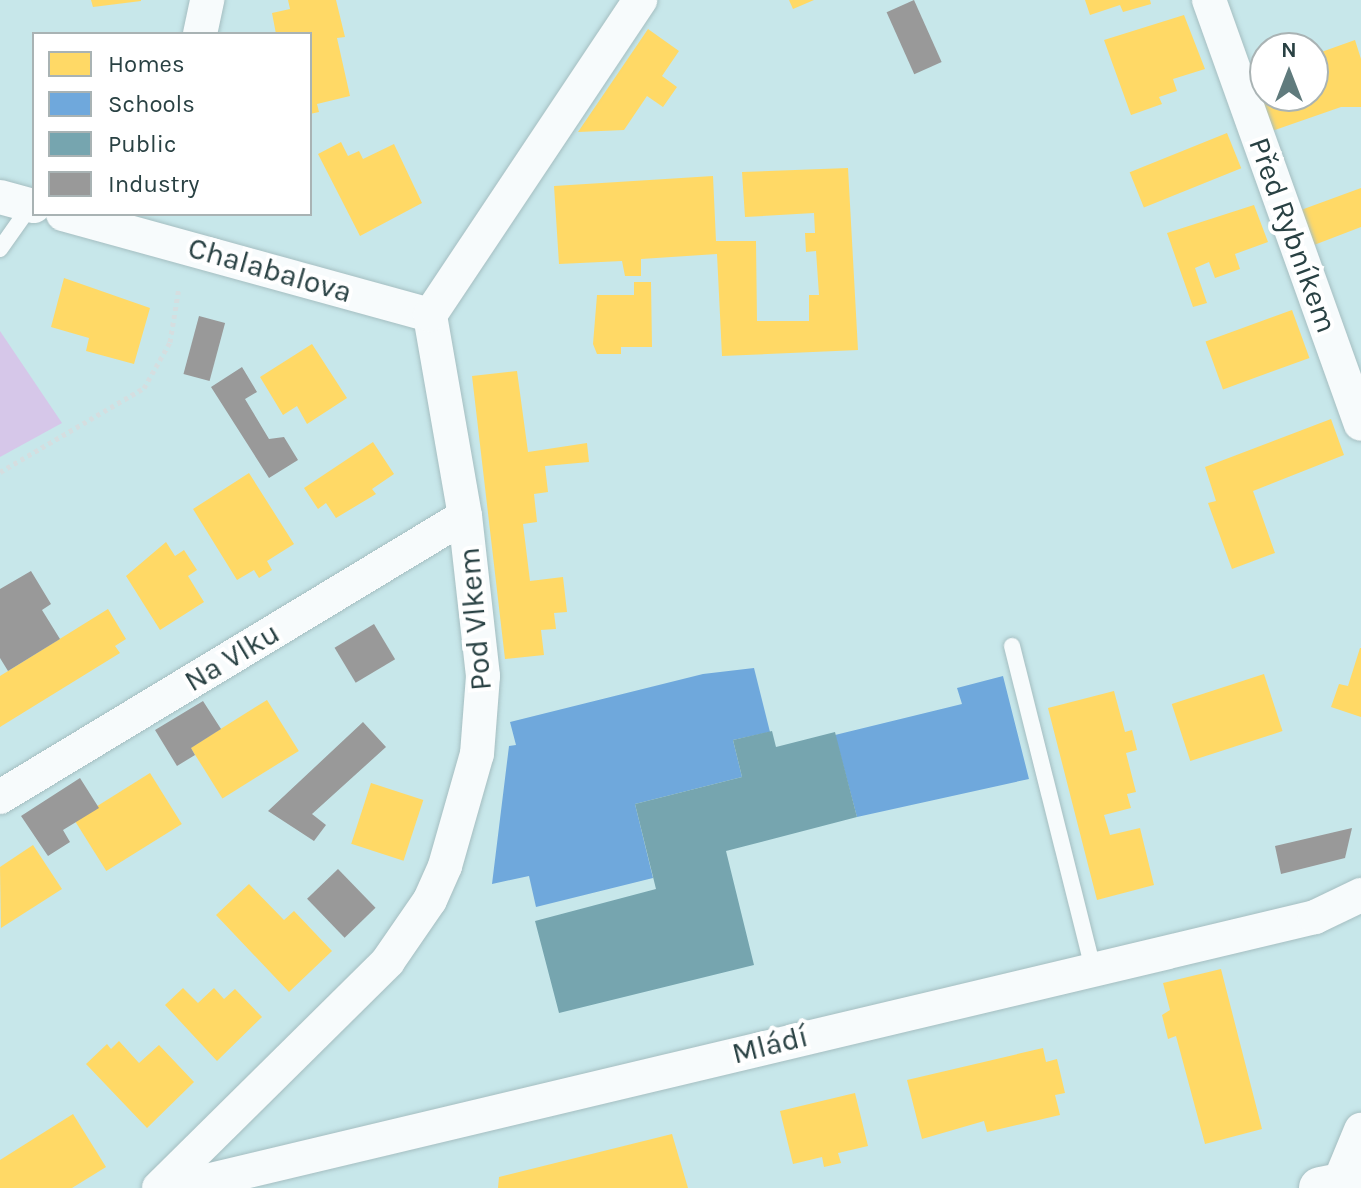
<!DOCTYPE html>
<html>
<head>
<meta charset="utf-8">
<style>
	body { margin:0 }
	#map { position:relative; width:1361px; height:1188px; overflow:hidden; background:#c7e7ea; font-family:Karla,sans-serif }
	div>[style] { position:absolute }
	.green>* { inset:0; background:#d6c7e9 }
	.homes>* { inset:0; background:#ffd966; transform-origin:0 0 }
	.schools>* { inset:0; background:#6fa8dc }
	.public>* { inset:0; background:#76a5af }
	.industry>* { inset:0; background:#999; transform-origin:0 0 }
	.path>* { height:5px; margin-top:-2.5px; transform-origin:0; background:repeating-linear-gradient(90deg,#d5dee0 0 4px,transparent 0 8px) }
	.roads { filter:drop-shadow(0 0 2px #a5bec1) drop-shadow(0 0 2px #a5bec1) }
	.service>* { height:16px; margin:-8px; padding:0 8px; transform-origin:8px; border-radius:8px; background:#f7fbfc }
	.minor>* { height:34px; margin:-17px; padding:0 17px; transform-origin:17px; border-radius:17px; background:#f7fbfc }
	.tertiary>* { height:42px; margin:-21px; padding:0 21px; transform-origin:21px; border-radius:21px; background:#f7fbfc }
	span { translate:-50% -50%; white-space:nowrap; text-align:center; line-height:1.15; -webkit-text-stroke:8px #fff; paint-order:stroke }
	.street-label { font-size:30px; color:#294143 }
	.legend { position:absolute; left:32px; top:32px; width:280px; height:184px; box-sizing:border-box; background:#fff; border:2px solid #a9b3b4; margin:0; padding:10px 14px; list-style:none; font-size:24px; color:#294143 }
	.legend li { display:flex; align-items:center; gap:16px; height:40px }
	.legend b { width:40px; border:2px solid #a9b3b4 }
	.north { position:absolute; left:1249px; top:32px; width:80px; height:80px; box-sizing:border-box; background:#fff; border:2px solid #a9b3b4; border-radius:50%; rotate:0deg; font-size:22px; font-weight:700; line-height:32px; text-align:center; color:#294143 }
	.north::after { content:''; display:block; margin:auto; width:28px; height:36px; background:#607b7d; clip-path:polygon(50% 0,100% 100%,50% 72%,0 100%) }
</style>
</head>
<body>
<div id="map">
	<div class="green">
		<i style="clip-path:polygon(0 331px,62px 423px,0 457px)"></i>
	</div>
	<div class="homes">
		<i style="clip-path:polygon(91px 0,141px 0,141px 1px,93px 7px)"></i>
		<i style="clip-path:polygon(288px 0,336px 0,345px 37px,337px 38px,350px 96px,317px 104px,319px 112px,310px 114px,310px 34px,276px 34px,272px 13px,290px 9px)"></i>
		<i style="clip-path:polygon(789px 0,814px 0,793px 9px)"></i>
		<i style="clip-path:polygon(1085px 0,1150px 0,1151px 4px,1123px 12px,1120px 5px,1090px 15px)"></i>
		<i style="clip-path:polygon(1184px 15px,1205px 69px,1173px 79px,1177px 91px,1159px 97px,1162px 104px,1131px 115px,1104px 40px)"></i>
		<i style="clip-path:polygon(648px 29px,679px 51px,662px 76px,677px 87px,663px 107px,647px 96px,624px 130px,578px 132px)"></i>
		<i style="clip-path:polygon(1355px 40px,1361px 59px,1361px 107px,1341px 107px,1272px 131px,1253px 76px,1265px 72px,1265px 96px,1313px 96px,1313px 55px)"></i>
		<i style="left:1227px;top:133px;width:38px;height:105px;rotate:68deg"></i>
		<i style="clip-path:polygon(341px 142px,348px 156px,359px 151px,363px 159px,394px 144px,422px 203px,360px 236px,318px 154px)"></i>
		<i style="clip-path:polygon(848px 168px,858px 350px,722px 356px,717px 254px,641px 259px,641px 276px,625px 276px,622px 261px,559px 264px,554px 186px,713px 176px,716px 241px,756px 241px,757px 321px,809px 321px,809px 295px,819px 295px,816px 251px,806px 252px,805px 233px,815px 233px,814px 213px,745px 217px,742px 172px)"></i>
		<i style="clip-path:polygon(1361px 188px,1361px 227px,1314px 245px,1301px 210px)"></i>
		<i style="clip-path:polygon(1254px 205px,1268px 242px,1235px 254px,1240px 269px,1215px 278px,1209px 262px,1195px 268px,1207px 303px,1193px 307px,1167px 233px)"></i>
		<i style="clip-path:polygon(64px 278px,150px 308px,134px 364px,86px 351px,89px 338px,51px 327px)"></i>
		<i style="clip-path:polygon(634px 282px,651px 282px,652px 347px,621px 347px,621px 354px,597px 354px,593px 344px,597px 295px,634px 295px)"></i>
		<i style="left:1292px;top:310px;width:51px;height:92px;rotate:70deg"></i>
		<i style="clip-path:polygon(312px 344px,347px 398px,307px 424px,297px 406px,283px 415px,260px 377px)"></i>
		<i style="clip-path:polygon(517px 371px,528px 452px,587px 443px,589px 462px,545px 466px,548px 492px,534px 494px,537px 522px,523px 524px,530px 581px,563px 577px,567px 612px,554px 613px,556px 629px,541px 630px,544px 655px,505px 659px,472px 376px)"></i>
		<i style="clip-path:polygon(1331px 419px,1344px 455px,1253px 491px,1275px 553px,1232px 569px,1208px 503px,1216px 501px,1205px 467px)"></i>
		<i style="clip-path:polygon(373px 442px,394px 474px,372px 489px,376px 494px,336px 518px,326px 503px,318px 509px,304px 488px)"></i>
		<i style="clip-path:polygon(249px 473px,294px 544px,267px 561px,272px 570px,259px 578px,254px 570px,237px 580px,193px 509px)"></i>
		<i style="clip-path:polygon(166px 542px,175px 556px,184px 550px,197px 570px,188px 576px,204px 602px,160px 630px,126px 576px)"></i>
		<i style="clip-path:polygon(108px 609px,126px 639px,115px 646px,120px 653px,0 727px,0 676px)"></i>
		<i style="clip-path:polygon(1360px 648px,1361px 648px,1361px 717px,1331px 707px,1339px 684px,1348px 686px)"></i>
		<i style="left:1264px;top:674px;width:60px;height:97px;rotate:72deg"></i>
		<i style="clip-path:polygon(1114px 691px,1125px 732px,1132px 730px,1137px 750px,1126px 753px,1136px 792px,1127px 794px,1131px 808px,1104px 815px,1110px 835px,1140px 828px,1154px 885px,1097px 900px,1048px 708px)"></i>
		<i style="left:267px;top:700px;width:60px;height:90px;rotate:58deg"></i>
		<i style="left:150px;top:773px;width:60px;height:89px;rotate:58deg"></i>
		<i style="left:371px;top:783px;width:55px;height:64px;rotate:18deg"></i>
		<i style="clip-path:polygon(33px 845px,62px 889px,1px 928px,0 867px)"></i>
		<i style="clip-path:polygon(249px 884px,284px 920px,294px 911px,332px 951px,289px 992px,216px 915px)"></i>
		<i style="clip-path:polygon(1221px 969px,1262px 1129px,1205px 1144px,1176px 1036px,1168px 1039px,1162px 1015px,1170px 1010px,1163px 983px)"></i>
		<i style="clip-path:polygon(183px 988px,198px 1003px,214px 988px,224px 999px,235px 989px,262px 1017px,217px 1061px,165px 1005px)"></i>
		<i style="clip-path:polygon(119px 1041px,139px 1063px,159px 1045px,194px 1082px,147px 1128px,86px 1064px,107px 1044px,111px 1049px)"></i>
		<i style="clip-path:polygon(1043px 1048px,1046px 1062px,1057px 1059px,1065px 1093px,1055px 1095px,1060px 1115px,987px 1132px,984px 1121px,922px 1139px,907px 1080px)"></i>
		<i style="clip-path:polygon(855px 1093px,868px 1146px,838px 1153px,841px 1163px,824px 1167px,822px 1157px,793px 1164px,780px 1111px)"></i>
		<i style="clip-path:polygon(73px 1114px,106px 1167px,72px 1188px,0 1188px,0 1160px)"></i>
		<i style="clip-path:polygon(672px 1134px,688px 1188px,498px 1188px,499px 1177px)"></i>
	</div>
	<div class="schools">
		<i style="clip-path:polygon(754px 668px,770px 732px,733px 740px,742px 777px,635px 804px,653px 878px,536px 907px,529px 876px,492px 884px,509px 746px,516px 745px,510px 722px,703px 674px)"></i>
		<i style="clip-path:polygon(1003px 676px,1029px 779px,857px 817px,835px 735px,962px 704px,957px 688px)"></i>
	</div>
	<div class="public">
		<i style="clip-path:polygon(772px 731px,776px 747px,835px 732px,857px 817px,726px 851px,754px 965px,559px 1013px,535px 921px,656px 889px,635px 804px,742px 777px,733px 740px)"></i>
	</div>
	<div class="industry">
		<i style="left:914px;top:0;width:68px;height:30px;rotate:66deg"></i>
		<i style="left:199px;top:316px;width:27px;height:60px;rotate:15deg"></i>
		<i style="clip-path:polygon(242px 367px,257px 392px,245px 399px,269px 439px,284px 437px,298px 460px,269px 478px,211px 387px)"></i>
		<i style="clip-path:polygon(31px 571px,51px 604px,42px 610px,60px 639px,8px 671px,0 658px,0 589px)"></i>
		<i style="left:374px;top:624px;width:41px;height:46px;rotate:59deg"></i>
		<i style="clip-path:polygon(203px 701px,221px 729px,191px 748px,195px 755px,177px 766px,155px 730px)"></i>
		<i style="clip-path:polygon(363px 722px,386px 747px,312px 814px,326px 825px,314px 841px,268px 811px)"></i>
		<i style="clip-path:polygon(80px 778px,99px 808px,63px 830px,70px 842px,48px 856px,21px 816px)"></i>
		<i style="clip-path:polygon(1352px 828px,1345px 858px,1281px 874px,1275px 846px)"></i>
		<i style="left:338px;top:869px;width:54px;height:43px;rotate:46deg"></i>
	</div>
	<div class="path">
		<i style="left:0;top:472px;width:167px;rotate:-30.3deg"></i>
		<i style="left:144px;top:388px;width:53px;rotate:-60.5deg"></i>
		<i style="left:170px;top:342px;width:56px;rotate:-80.7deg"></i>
	</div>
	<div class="roads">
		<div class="service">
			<i style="left:0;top:249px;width:54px;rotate:-54.8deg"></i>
			<i style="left:1012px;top:646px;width:332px;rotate:75.9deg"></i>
		</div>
		<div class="minor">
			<i style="left:1209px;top:0;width:450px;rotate:70.3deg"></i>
			<i style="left:200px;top:34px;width:35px;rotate:-78deg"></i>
			<i style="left:0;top:197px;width:35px;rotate:15deg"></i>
			<i style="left:63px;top:214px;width:381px;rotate:15.4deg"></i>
			<i style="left:0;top:797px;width:543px;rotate:-31.14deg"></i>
			<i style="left:159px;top:1188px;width:322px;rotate:-44.7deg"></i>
			<i style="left:388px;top:961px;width:74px;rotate:-55.5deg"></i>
			<i style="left:430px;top:900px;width:37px;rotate:-66deg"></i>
			<i style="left:445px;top:866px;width:116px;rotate:-74.1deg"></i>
			<i style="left:477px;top:754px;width:78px;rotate:-85.6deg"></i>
			<i style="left:483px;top:676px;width:161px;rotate:-96.4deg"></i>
			<i style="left:465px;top:516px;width:204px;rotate:-99.9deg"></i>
			<i style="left:430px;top:315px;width:379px;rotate:-56.3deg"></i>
			<i style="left:177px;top:1188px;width:1170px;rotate:-13.39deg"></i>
			<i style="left:1315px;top:917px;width:51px;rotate:-25.6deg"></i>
			<i style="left:1337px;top:1188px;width:63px;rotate:-67.5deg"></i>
		</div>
		<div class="tertiary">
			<i style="left:1320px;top:1188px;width:42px;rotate:-11deg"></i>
		</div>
	</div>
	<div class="street-label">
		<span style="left:1293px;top:235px;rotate:70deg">Před Rybníkem</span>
		<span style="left:270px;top:270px;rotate:16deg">Chalabalova</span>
		<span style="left:475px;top:619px;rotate:-95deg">Pod Vlkem</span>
		<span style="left:232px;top:657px;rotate:-31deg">Na Vlku</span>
		<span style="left:770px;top:1045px;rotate:-14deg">Mládí</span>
	</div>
	<ul class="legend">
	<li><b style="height:22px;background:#ffd966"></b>Homes</li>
	<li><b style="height:22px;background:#6fa8dc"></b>Schools</li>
	<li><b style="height:22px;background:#76a5af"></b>Public</li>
	<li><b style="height:22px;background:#999"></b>Industry</li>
	</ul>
	<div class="north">N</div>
</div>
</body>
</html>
